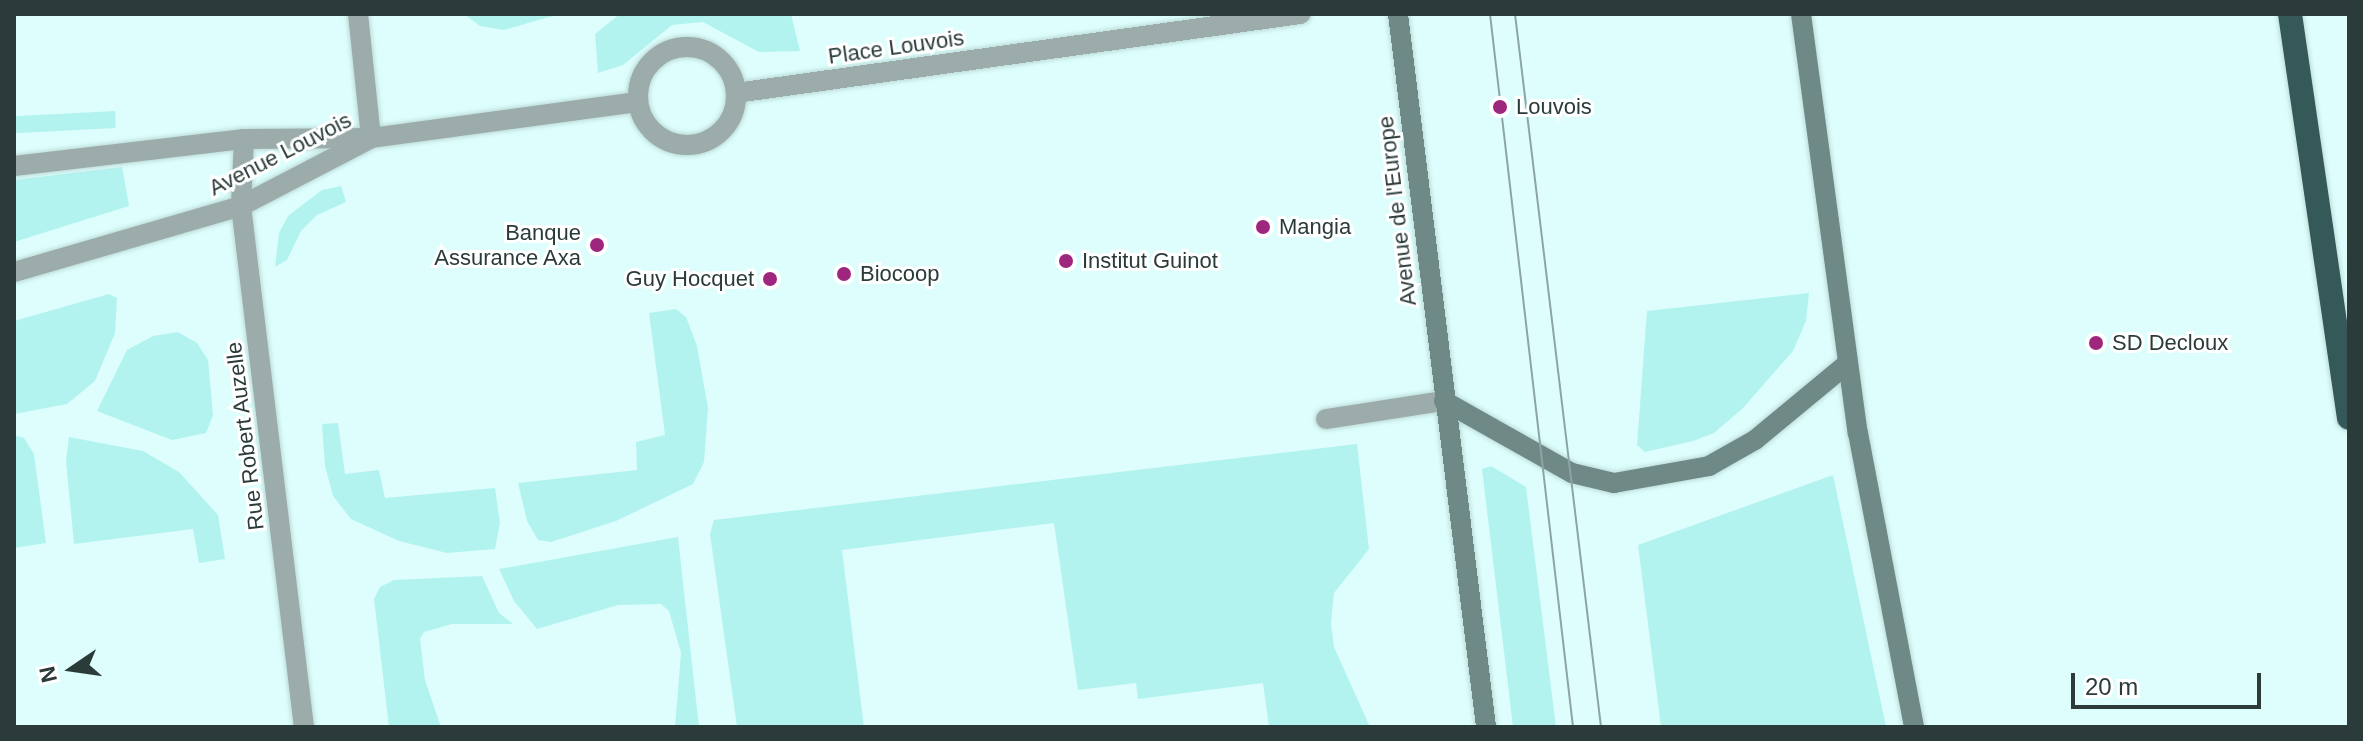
<!DOCTYPE html>
<html>
<head>
<meta charset="utf-8">
<style>
	body { margin:0 }
	#map { position:relative; width:2363px; height:741px; overflow:hidden; background:#ddfefc; font-family:Helvetica,sans-serif }
	div>[style] { position:absolute }
	.green>* { inset:0; background:#b2f3f0; transform-origin:0 0 }
	.roads { filter:drop-shadow(0 0 2px #bddbd9) drop-shadow(0 0 2px #bddbd9) }
	.service>* { height:20px; margin:-10px; padding:0 10px; transform-origin:10px; border-radius:10px; background:#9bacab }
	.minor>* { height:20px; margin:-10px; padding:0 10px; transform-origin:10px; border-radius:10px; background:#9bacab }
	.minor>.ring { margin:-10px; padding:0; box-sizing:content-box; background:none; border:20px solid #9bacab; border-radius:50% }
	.secondary>* { height:20px; margin:-10px; padding:0 10px; transform-origin:10px; border-radius:10px; background:#6f8987 }
	.motorway>* { height:24px; margin:-12px; padding:0 12px; transform-origin:12px; border-radius:12px; background:#345958 }
	.tram>* { height:2px; margin:-1px; padding:0 1px; transform-origin:1px; border-radius:1px; background:#8ca5a4 }
	.dots>* { width:22px; height:22px; translate:-50% -50%; box-sizing:border-box; border:4px solid #fff; border-radius:50% }
	span { translate:-50% -50%; white-space:nowrap; text-align:center; line-height:1.15; -webkit-text-stroke:6px #fff; paint-order:stroke }
	.street-label { font-size:22px; color:#2a3b3a }
	.poi-label { font-size:22px; color:#2a3b3a }
	.left { translate:0 -50%; text-align:left }
	.right { translate:-100% -50%; text-align:right }
	.frame { position:absolute; inset:0; border:16px solid #2a3b3a; pointer-events:none }
	.north { position:absolute; left:32px; top:629px; width:80px; height:80px; -webkit-text-stroke:6px #fff; paint-order:stroke; rotate:257deg; font-size:22px; font-weight:700; line-height:32px; text-align:center; color:#2a3b3a }
	.north::after { content:''; display:block; margin:auto; width:28px; height:36px; background:#2a3b3a; clip-path:polygon(50% 0,100% 100%,50% 72%,0 100%) }
	.scale { position:absolute; left:2071px; top:673px; width:190px; height:36px; box-sizing:border-box; border:4px solid #2a3b3a; border-top:0; padding-left:10px; font-size:24px; line-height:28px; white-space:nowrap; color:#2a3b3a; -webkit-text-stroke:6px #fff; paint-order:stroke }
</style>
</head>
<body>
<div id="map">
	<div class="green">
		<i style="clip-path:polygon(464px 14px,560px 14px,504px 30px,480px 26px)"></i>
		<i style="clip-path:polygon(620px 14px,791px 14px,800px 51px,759px 52px,703px 22px,672px 25px,623px 65px,598px 73px,595px 34px)"></i>
		<i style="left:115px;top:111px;width:17px;height:102px;rotate:87deg"></i>
		<i style="clip-path:polygon(122px 167px,129px 206px,14px 242px,14px 180px)"></i>
		<i style="clip-path:polygon(341px 186px,346px 202px,317px 215px,301px 231px,287px 260px,275px 267px,279px 233px,288px 216px,322px 190px)"></i>
		<i style="clip-path:polygon(1809px 293px,1806px 321px,1793px 351px,1743px 408px,1714px 433px,1693px 441px,1645px 452px,1637px 445px,1647px 311px)"></i>
		<i style="clip-path:polygon(109px 294px,117px 298px,115px 333px,95px 381px,67px 404px,14px 414px,14px 321px)"></i>
		<i style="clip-path:polygon(676px 309px,686px 317px,697px 346px,708px 408px,704px 462px,693px 484px,616px 521px,551px 542px,538px 540px,527px 521px,518px 483px,637px 470px,636px 442px,665px 435px,649px 313px)"></i>
		<i style="clip-path:polygon(178px 332px,197px 343px,208px 360px,213px 415px,206px 433px,172px 440px,97px 411px,127px 350px,153px 336px)"></i>
		<i style="clip-path:polygon(338px 423px,345px 474px,379px 470px,385px 498px,495px 488px,500px 523px,495px 549px,447px 553px,399px 541px,351px 519px,333px 496px,325px 466px,322px 424px)"></i>
		<i style="clip-path:polygon(14px 435px,24px 438px,34px 454px,46px 543px,14px 548px)"></i>
		<i style="clip-path:polygon(69px 437px,143px 451px,179px 472px,218px 515px,225px 559px,199px 563px,193px 529px,74px 544px,66px 461px)"></i>
		<i style="clip-path:polygon(1357px 444px,1369px 549px,1334px 593px,1331px 623px,1334px 647px,1370px 727px,1269px 727px,1263px 683px,1138px 699px,1136px 683px,1078px 690px,1054px 523px,842px 550px,864px 727px,737px 727px,710px 534px,714px 520px)"></i>
		<i style="clip-path:polygon(1491px 466px,1526px 487px,1556px 727px,1513px 727px,1482px 469px)"></i>
		<i style="clip-path:polygon(1833px 475px,1886px 727px,1661px 727px,1638px 545px)"></i>
		<i style="clip-path:polygon(678px 537px,699px 727px,675px 727px,681px 653px,669px 611px,661px 604px,618px 605px,537px 629px,514px 601px,499px 569px)"></i>
		<i style="clip-path:polygon(482px 576px,499px 613px,513px 624px,452px 624px,424px 632px,420px 639px,425px 680px,441px 727px,389px 727px,374px 599px,380px 587px,394px 580px)"></i>
	</div>
	<div class="roads">
		<div class="service">
			<i style="left:1326px;top:419px;width:119px;rotate:-8.7deg"></i>
		</div>
		<div class="minor">
			<i style="left:358px;top:14px;width:125px;rotate:84deg"></i>
			<i class="ring" style="left:638px;top:47px;width:78px;height:78px"></i>
			<i style="left:736px;top:93px;width:570px;rotate:-7.97deg"></i>
			<i style="left:244px;top:139px;width:67px;rotate:92.6deg"></i>
			<i style="left:241px;top:206px;width:525px;rotate:83.11deg"></i>
			<i style="left:14px;top:166px;width:232px;rotate:-6.7deg"></i>
			<i style="left:244px;top:139px;width:127px;rotate:-0.5deg"></i>
			<i style="left:371px;top:138px;width:268px;rotate:-7.7deg"></i>
			<i style="left:14px;top:272px;width:236px;rotate:-16.2deg"></i>
			<i style="left:241px;top:206px;width:143px;rotate:-27.5deg"></i>
		</div>
		<div class="secondary">
			<i style="left:1398px;top:14px;width:718px;rotate:82.96deg"></i>
			<i style="left:1801px;top:14px;width:423px;rotate:82.3deg"></i>
			<i style="left:1858px;top:433px;width:299px;rotate:79.2deg"></i>
			<i style="left:1444px;top:401px;width:147px;rotate:29.4deg"></i>
			<i style="left:1572px;top:473px;width:43px;rotate:13.4deg"></i>
			<i style="left:1614px;top:483px;width:97px;rotate:-10.1deg"></i>
			<i style="left:1709px;top:466px;width:53px;rotate:-29.5deg"></i>
			<i style="left:1755px;top:440px;width:119px;rotate:-39.6deg"></i>
		</div>
		<div class="motorway">
			<i style="left:2290px;top:14px;width:408px;rotate:81.7deg"></i>
		</div>
	</div>
	<div class="tram">
		<i style="left:1490px;top:14px;width:718px;rotate:83.36deg"></i>
		<i style="left:1515px;top:14px;width:718px;rotate:83.12deg"></i>
	</div>
	<div class="dots">
		<i style="left:1500px;top:107px;background:#9f267d"></i>
		<i style="left:1263px;top:227px;background:#9f267d"></i>
		<i style="left:597px;top:245px;background:#9f267d"></i>
		<i style="left:1066px;top:261px;background:#9f267d"></i>
		<i style="left:844px;top:274px;background:#9f267d"></i>
		<i style="left:770px;top:279px;background:#9f267d"></i>
		<i style="left:2096px;top:343px;background:#9f267d"></i>
	</div>
	<div class="street-label">
		<span style="left:896px;top:47px;rotate:-8deg">Place Louvois</span>
		<span style="left:280px;top:154px;rotate:-27deg">Avenue Louvois</span>
		<span style="left:1397px;top:211px;rotate:-97deg">Avenue de l'Europe</span>
		<span style="left:245px;top:436px;rotate:-97deg">Rue Robert Auzelle</span>
	</div>
	<div class="poi-label">
		<span class="left" style="left:1516px;top:107px">Louvois</span>
		<span class="left" style="left:1279px;top:227px">Mangia</span>
		<span class="right" style="left:581px;top:245px">Banque<br>Assurance Axa</span>
		<span class="left" style="left:1082px;top:261px">Institut Guinot</span>
		<span class="left" style="left:860px;top:274px">Biocoop</span>
		<span class="right" style="left:754px;top:279px">Guy Hocquet</span>
		<span class="left" style="left:2112px;top:343px">SD Decloux</span>
	</div>
	<div class="frame"></div>
	<div class="north">N</div>
	<div class="scale">20 m</div>
</div>
</body>
</html>
